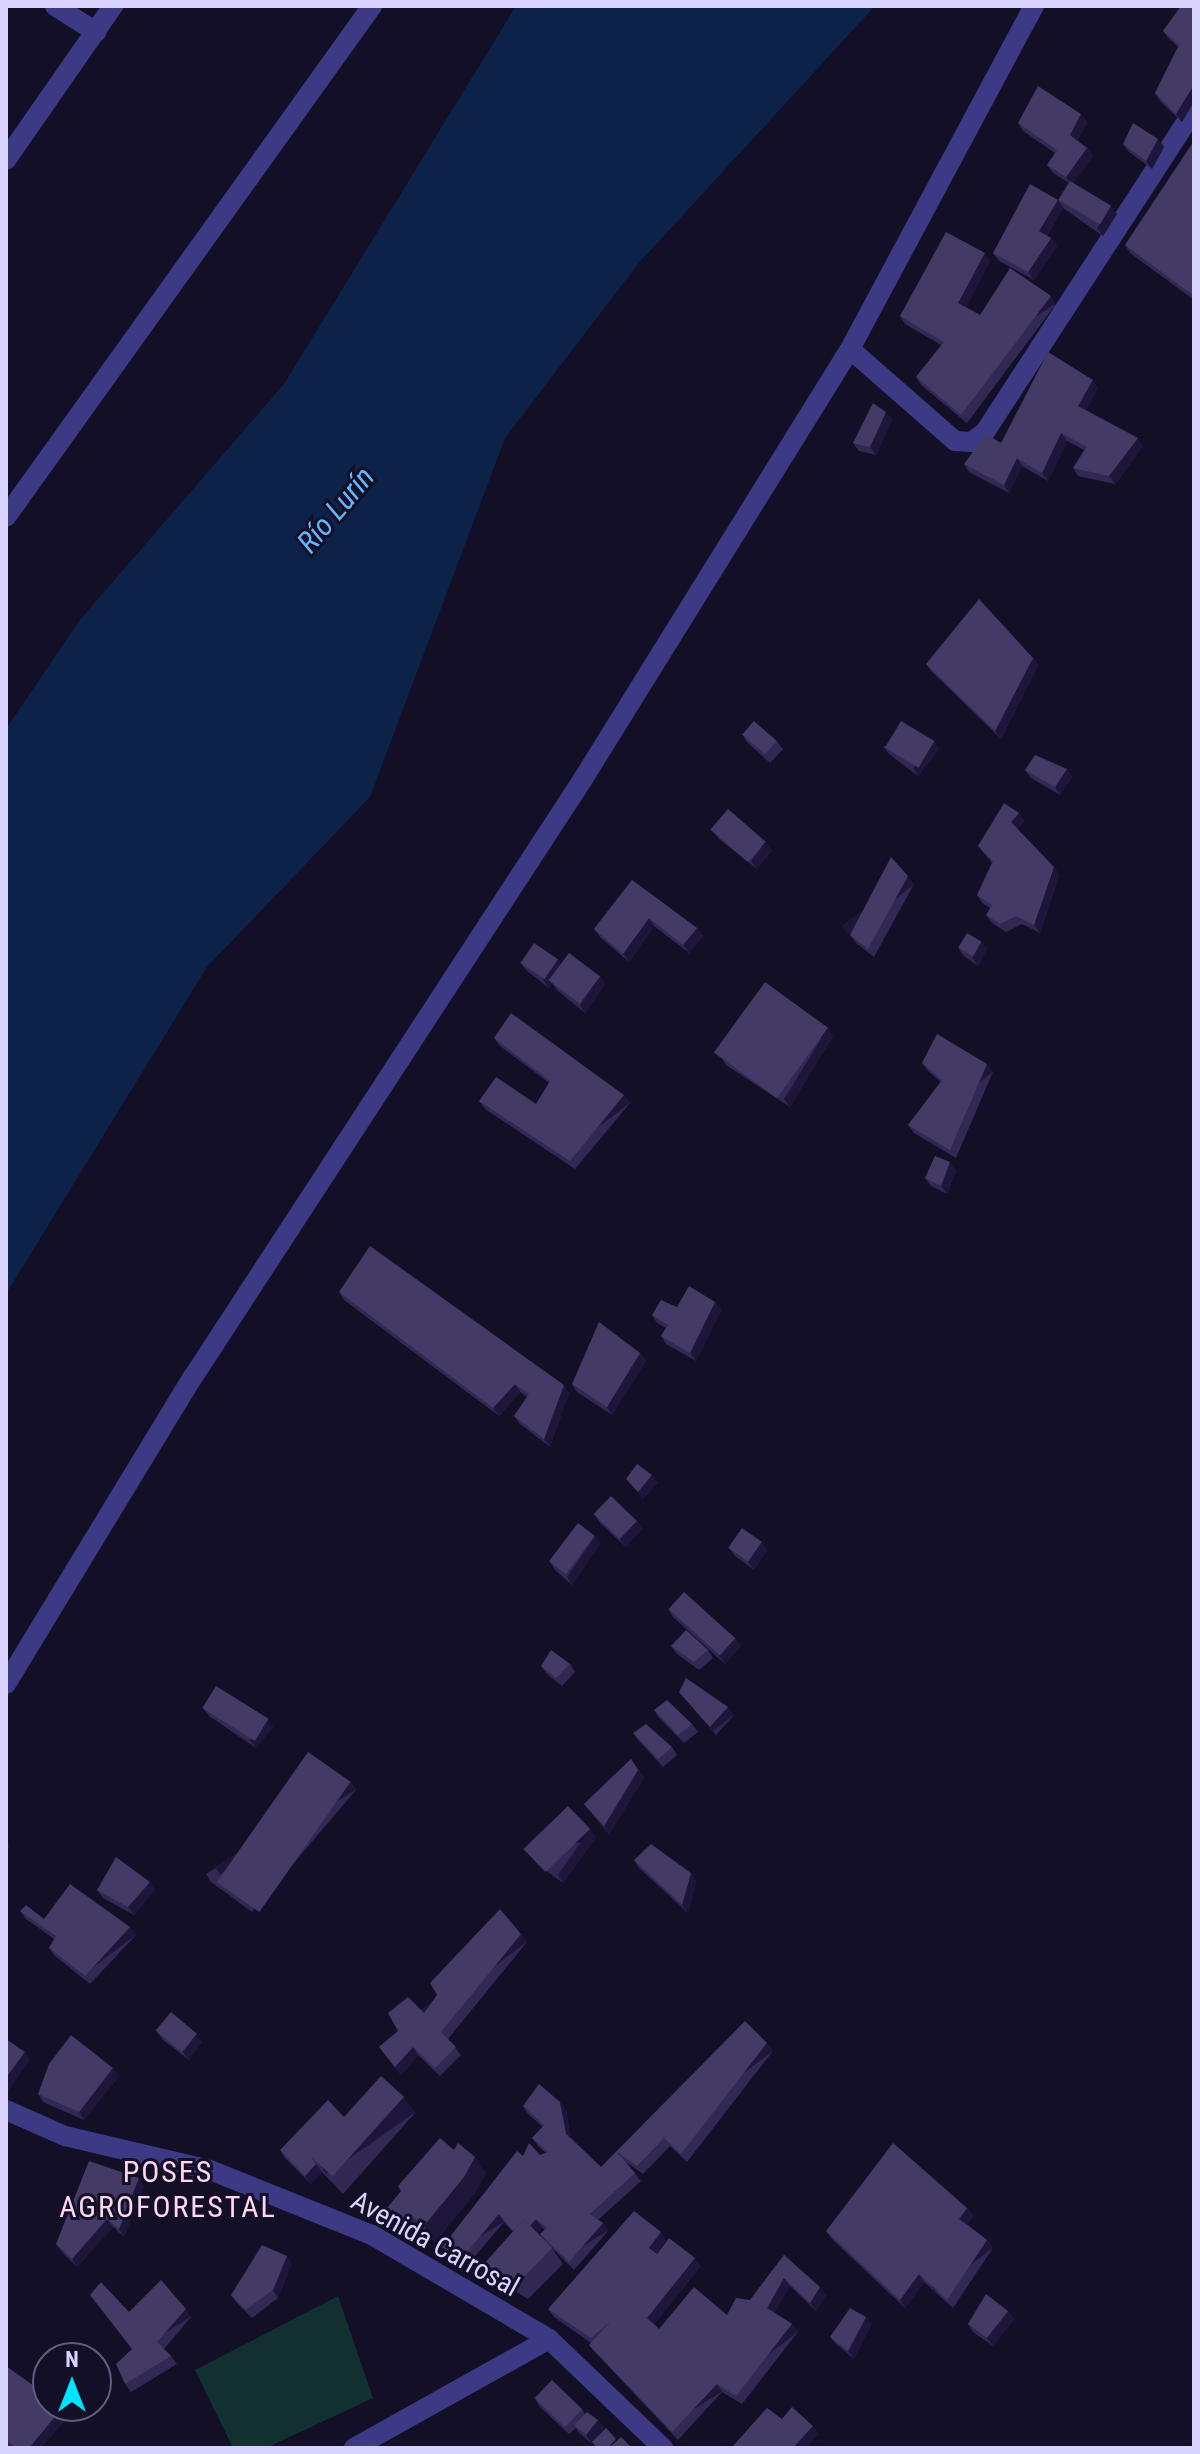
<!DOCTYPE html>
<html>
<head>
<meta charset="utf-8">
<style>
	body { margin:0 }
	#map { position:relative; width:1200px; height:2454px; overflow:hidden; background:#130f26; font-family:"Roboto Condensed",sans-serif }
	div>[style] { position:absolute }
	.green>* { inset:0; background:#12302f }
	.water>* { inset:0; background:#0c2248 }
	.street>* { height:20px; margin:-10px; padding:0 10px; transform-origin:10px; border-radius:10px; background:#3d3a85 }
	.wall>* { inset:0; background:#312854 }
	.shaded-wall>* { inset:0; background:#1d163a; transform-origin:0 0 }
	.building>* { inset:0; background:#433a66; transform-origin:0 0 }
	span { translate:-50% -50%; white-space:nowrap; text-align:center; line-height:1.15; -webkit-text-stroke:6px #130f26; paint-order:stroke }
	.street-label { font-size:28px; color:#d9d4ff }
	.water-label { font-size:30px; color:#62b6ff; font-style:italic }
	.neighbourhood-label { font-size:30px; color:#ffd6f0; letter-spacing:2px }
	.frame { position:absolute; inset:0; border:8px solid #d9d4ff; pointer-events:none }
	.north { position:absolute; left:32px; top:2342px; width:80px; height:80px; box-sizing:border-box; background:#130f26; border:2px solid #625e7d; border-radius:50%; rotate:0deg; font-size:22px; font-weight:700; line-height:32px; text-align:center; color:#d9d4ff }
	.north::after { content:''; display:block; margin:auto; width:28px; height:36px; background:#00e5ff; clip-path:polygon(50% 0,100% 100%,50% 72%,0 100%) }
</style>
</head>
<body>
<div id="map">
	<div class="green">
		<i style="clip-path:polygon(338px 2296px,373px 2398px,266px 2448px,233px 2448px,195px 2370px)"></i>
	</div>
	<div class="water">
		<i style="clip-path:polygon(516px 6px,875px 6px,638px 264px,505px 438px,370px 797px,207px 967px,6px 1294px,6px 729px,79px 621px,284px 384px)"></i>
	</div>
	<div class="street">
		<i style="left:55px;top:6px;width:49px;rotate:32.4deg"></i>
		<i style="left:6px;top:160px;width:188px;rotate:-55.2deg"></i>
		<i style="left:850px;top:349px;width:140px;rotate:41.2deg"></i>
		<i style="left:955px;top:441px;width:17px;rotate:3deg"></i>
		<i style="left:972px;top:442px;width:16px;rotate:-38deg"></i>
		<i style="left:985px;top:432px;width:384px;rotate:-57deg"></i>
		<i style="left:6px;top:517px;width:629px;rotate:-54.39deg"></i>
		<i style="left:6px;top:1684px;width:359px;rotate:-58.7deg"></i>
		<i style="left:193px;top:1377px;width:714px;rotate:-56.89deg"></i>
		<i style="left:583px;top:779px;width:506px;rotate:-58.16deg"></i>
		<i style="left:850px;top:349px;width:389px;rotate:-61.8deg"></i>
		<i style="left:6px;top:2110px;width:64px;rotate:23.8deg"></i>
		<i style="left:65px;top:2136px;width:149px;rotate:13.2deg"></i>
		<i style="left:210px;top:2170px;width:175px;rotate:21.9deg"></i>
		<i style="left:372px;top:2235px;width:205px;rotate:30.4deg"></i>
		<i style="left:549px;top:2339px;width:158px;rotate:43.7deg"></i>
		<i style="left:354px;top:2448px;width:223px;rotate:-29.2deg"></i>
	</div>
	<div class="wall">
		<i style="clip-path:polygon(1181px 6px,1182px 122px,1160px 101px,1155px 93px,1178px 47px,1169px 39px,1163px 31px)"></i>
		<i style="clip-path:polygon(1087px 122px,1077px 141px,1087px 148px,1093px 156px,1073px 183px,1117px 214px,1103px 236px,1063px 208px,1058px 200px,1069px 183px,1053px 173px,1047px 165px,1055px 153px,1023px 131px,1018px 123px)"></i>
		<i style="clip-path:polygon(1194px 141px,1194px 300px,1130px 253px,1125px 245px)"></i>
		<i style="clip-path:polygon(1123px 144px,1164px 147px,1152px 169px,1129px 152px)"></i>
		<i style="clip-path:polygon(1063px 208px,1047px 236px,1051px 238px,1057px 246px,1034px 280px,999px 261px,993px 253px)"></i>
		<i style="clip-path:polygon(990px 261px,966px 307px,980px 315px,1056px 304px,967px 423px,921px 385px,916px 377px,941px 345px,905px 324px,900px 316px)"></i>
		<i style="clip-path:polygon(1098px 388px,1086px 410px,1143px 446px,1115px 484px,1078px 476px,1073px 468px,1084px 450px,1067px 441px,1048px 481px,1022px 466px,1009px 493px,969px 472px,964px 464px)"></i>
		<i style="clip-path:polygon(886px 412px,892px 420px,876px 455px,859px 451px,853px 443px)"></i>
		<i style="clip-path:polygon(1033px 658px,1038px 666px,1001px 739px,932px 672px,926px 664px)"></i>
		<i style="clip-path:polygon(742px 734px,777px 741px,783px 749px,770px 763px,747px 742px)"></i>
		<i style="clip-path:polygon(883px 746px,939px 749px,918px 776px,889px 754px)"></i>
		<i style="clip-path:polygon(1067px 769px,1072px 777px,1060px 795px,1031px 778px,1025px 770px)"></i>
		<i style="clip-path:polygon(1019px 813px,1024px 821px,1017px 829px,1054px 867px,1059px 875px,1040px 933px,1022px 924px,1006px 932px,992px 923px,986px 915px,990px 908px,982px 903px,977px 895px,992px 863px,978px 846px)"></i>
		<i style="clip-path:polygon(713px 831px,772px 850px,757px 869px,719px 839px)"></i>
		<i style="clip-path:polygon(632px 880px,697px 928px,703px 936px,689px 953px,654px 926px,629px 962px,600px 937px,594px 929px)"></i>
		<i style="clip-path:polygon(914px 884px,874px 957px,856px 943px,850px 935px)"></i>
		<i style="clip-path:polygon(958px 948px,987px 949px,978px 966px,964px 956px)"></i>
		<i style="clip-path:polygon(520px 962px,562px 965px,600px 976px,605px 984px,585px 1013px,557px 990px,552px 983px,549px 988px,526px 970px)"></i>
		<i style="clip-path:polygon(833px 1036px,790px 1107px,726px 1065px,721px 1057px)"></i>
		<i style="clip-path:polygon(494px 1038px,624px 1095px,630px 1103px,575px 1169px,485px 1109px,479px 1101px,536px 1104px,549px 1083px,500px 1046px)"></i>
		<i style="clip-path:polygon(922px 1063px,993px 1072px,956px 1158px,914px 1133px,908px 1125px,941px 1082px,928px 1071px)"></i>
		<i style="clip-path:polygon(956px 1170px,947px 1194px,931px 1186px,925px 1178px)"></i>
		<i style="clip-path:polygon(339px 1292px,569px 1393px,550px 1447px,520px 1424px,514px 1416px,527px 1397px,520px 1392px,499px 1416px,344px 1300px)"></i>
		<i style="clip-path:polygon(715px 1302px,721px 1310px,696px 1361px,666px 1344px,661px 1336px,666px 1328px,657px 1323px,652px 1315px,677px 1307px)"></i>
		<i style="clip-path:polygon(640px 1353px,646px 1361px,612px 1415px,577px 1392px,572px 1384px)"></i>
		<i style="clip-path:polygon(595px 1515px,637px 1521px,642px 1529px,626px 1547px,600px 1523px)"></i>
		<i style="clip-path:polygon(595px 1536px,600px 1544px,572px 1585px,555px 1570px,550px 1562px)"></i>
		<i style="clip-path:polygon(762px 1542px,767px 1550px,754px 1570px,735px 1556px,729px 1548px)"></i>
		<i style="clip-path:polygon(668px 1609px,735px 1638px,741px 1646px,725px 1664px,673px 1617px)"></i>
		<i style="clip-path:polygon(671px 1646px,708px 1650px,713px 1658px,699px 1670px,677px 1654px)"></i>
		<i style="clip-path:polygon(570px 1664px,575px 1672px,562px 1686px,547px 1674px,541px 1666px)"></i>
		<i style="clip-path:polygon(679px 1692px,734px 1715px,716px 1735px)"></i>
		<i style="clip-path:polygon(203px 1708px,273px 1727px,256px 1748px,209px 1716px)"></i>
		<i style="clip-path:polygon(654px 1710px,692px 1724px,698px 1732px,684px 1743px,659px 1718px)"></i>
		<i style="clip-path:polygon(633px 1733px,672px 1747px,677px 1755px,663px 1767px,639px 1741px)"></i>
		<i style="clip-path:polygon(631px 1759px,644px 1778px,609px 1834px,584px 1804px)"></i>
		<i style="clip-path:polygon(351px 1782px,356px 1790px,252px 1912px,211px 1882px,206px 1874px)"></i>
		<i style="clip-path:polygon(596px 1837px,563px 1883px,538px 1865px,532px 1857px)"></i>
		<i style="clip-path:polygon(634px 1860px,691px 1873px,696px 1881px,688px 1913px,639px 1868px)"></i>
		<i style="clip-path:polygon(150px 1882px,155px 1890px,134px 1915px,103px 1898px,97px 1890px)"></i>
		<i style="clip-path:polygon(20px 1911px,44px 1919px,130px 1927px,136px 1935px,90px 1984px,55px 1956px,49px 1948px,54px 1939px,26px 1919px)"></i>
		<i style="clip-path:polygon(521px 1934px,527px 1942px,448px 2039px,461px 2055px,440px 2076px,418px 2055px,401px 2075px,379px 2047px,398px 2031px,424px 2013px)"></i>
		<i style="clip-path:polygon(157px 2032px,202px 2042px,189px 2060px,163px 2040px)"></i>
		<i style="clip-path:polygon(evenodd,773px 2051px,687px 2162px,670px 2146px,643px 2174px,626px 2162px,641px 2181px,598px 2220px,603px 2223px,608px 2231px,574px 2270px,551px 2247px,563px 2264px,528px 2299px,495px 2279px,484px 2264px,513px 2232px,504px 2222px,466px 2267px,447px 2255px,442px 2247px,523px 2156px,540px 2155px,546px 2153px,538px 2146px,532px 2138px,543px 2127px,528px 2114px,523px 2106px,566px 2110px,571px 2138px,601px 2167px,773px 2051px,542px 2227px,545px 2230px,540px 2234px,545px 2241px,537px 2233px,542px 2227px)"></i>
		<i style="clip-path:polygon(119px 2076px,84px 2120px,43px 2102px,38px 2094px)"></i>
		<i style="clip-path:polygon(415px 2113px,343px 2194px,322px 2172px,311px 2184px,285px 2158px,280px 2150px)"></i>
		<i style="clip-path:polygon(454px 2150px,486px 2173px,475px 2193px,435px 2242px,424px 2232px,414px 2240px,398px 2224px,387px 2208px)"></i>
		<i style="clip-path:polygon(144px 2186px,124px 2237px,113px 2227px,77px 2267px,62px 2252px,56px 2244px)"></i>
		<i style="clip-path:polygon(967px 2208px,973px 2216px,967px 2224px,987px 2240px,993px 2248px,953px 2308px,924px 2282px,905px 2308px,832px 2239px,826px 2231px)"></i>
		<i style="clip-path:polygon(666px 2240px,656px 2254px,701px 2266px,654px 2324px,659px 2329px,727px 2315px,750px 2300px,784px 2255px,826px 2295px,816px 2311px,790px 2286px,774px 2312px,792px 2324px,798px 2332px,742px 2404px,722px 2392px,678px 2440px,595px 2352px,589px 2345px,591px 2343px,554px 2317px,548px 2309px)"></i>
		<i style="clip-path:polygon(292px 2264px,278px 2298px,252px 2318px,237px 2303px,231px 2295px)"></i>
		<i style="clip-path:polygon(1008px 2311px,1014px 2319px,993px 2346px,973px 2332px,968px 2324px)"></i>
		<i style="clip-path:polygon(129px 2312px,191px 2317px,164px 2349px,171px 2356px,177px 2364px,131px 2392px,125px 2384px,132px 2350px)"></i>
		<i style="clip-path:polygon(866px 2317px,871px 2325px,854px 2359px,836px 2344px,830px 2337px)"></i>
		<i style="clip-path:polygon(6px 2366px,69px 2415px,41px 2448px,12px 2448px,6px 2444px)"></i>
		<i style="clip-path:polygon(535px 2399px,582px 2409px,585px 2414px,598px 2420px,604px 2428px,591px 2443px,579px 2433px,576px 2428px,569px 2434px,540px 2407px)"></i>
	</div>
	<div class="shaded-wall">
		<i style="clip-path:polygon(1194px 85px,1194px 102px,1182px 122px,1176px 114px)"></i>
		<i style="clip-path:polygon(1081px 114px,1087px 122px,1075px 143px,1070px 135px)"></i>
		<i style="clip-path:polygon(1158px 139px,1164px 147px,1152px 169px,1146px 161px)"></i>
		<i style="clip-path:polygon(1087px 148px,1093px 156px,1072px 185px,1066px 177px)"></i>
		<i style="clip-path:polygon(1058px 200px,1063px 208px,1045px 239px,1039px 231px)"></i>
		<i style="clip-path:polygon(1111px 206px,1117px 214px,1103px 236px,1097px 228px)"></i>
		<i style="clip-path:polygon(1051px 238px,1057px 246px,1034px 280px,1028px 272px)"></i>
		<i style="clip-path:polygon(985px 253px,990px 261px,964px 311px,958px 303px)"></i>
		<i style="left:1051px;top:296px;width:9px;height:149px;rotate:58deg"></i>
		<i style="clip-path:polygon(1093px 380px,1098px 388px,1084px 414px,1078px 406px)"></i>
		<i style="clip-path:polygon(886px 412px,892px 420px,876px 455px,870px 447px)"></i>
		<i style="clip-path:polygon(1061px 433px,1067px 441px,1048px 481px,1042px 473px)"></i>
		<i style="clip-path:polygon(1138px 438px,1143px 446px,1115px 484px,1109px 476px)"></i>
		<i style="clip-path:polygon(1017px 458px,1022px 466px,1009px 493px,1004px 485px)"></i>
		<i style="clip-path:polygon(1033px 658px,1038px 666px,1001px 739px,995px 731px)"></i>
		<i style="clip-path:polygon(934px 741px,939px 749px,918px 776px,913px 768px)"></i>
		<i style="clip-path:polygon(1067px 769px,1072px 777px,1060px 795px,1055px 787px)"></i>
		<i style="clip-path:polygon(1019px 813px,1024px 821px,1016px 830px,1011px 822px)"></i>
		<i style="clip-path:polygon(766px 842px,772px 850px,757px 869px,751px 861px)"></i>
		<i style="clip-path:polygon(1054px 867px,1059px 875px,1040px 933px,1034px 925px)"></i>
		<i style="left:908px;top:876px;width:10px;height:83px;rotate:53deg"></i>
		<i style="clip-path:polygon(649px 918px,654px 926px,629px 962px,623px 954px)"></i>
		<i style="clip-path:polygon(697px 928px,703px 936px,689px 953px,683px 945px)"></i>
		<i style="clip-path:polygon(982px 942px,987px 949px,978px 966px,972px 958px)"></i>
		<i style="clip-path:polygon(558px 959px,563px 967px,549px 988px,543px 980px)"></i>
		<i style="clip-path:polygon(600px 976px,605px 984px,585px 1013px,580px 1005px)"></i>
		<i style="clip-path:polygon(828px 1028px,833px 1036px,790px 1107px,784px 1099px)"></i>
		<i style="left:987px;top:1064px;width:10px;height:94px;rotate:53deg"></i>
		<i style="left:624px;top:1095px;width:10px;height:85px;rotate:53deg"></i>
		<i style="clip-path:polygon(950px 1162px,956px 1170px,947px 1194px,941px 1186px)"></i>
		<i style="clip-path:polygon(715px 1302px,721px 1310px,696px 1361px,690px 1353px)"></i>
		<i style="clip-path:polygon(640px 1353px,646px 1361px,612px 1415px,607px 1407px)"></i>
		<i style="clip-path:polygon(515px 1384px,520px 1392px,499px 1416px,493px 1408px)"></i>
		<i style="clip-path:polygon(564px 1385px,569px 1393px,550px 1447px,544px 1439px)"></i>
		<i style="clip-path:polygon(652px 1475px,658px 1483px,643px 1500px,638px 1492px)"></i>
		<i style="clip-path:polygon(637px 1521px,642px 1529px,626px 1547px,620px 1539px)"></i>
		<i style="clip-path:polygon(595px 1536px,600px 1544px,572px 1585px,567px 1577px)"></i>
		<i style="clip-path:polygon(762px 1542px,767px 1550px,754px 1570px,748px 1562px)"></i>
		<i style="clip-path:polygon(735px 1638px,741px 1646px,725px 1664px,719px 1656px)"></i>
		<i style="left:728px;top:1707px;width:10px;height:27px;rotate:53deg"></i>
		<i style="clip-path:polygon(268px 1719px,273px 1727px,256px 1748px,250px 1740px)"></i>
		<i style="clip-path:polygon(638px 1770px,644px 1778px,609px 1834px,604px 1826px)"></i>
		<i style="left:351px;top:1782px;width:9px;height:160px;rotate:58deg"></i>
		<i style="clip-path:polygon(590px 1829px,596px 1837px,563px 1883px,558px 1875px)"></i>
		<i style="clip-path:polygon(6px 1840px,10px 1846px,6px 1852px)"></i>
		<i style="clip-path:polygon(691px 1873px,696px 1881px,688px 1913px,682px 1905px)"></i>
		<i style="clip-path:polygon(150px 1882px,155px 1890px,134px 1915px,128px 1907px)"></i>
		<i style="left:130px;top:1927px;width:10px;height:67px;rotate:53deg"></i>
		<i style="left:521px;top:1934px;width:10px;height:127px;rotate:53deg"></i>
		<i style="clip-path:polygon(197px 2034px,202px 2042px,189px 2060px,183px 2052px)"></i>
		<i style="left:767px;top:2043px;width:10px;height:140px;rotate:53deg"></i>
		<i style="clip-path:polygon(413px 2047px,418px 2055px,401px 2075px,395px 2067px)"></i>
		<i style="clip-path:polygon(25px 2052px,30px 2060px,6px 2094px,6px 2078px)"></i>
		<i style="clip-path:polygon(113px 2068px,119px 2076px,84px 2120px,79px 2112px)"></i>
		<i style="left:404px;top:2097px;width:19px;height:108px;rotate:55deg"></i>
		<i style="clip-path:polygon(560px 2102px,566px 2110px,572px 2142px,566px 2134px)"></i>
		<i style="clip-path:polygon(475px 2157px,486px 2173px,475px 2193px,435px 2242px,424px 2226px)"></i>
		<i style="clip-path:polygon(316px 2164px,322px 2172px,311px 2184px,305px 2176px)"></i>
		<i style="clip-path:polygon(139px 2178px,144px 2186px,124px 2237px,119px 2229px)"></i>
		<i style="clip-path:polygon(967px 2208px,973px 2216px,965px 2227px,959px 2219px)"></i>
		<i style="left:499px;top:2214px;width:9px;height:59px;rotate:58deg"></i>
		<i style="clip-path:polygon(107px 2219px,113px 2227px,77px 2267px,72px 2259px)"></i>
		<i style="clip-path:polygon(536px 2219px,542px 2227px,525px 2246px,520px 2238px)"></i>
		<i style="left:603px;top:2223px;width:9px;height:52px;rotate:58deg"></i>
		<i style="clip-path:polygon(661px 2232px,666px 2240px,655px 2256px,649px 2248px)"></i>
		<i style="left:987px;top:2240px;width:10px;height:72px;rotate:53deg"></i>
		<i style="clip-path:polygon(287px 2256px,292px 2264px,278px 2298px,273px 2290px)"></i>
		<i style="clip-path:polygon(695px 2258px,701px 2266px,652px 2326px,647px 2318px)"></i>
		<i style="clip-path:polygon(919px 2274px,924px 2282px,905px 2308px,900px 2300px)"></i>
		<i style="clip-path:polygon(784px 2278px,790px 2286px,773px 2316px,767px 2308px)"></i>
		<i style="clip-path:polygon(820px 2287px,826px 2295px,816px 2311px,810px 2303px)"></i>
		<i style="left:186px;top:2309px;width:9px;height:44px;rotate:58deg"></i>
		<i style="clip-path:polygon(1008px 2311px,1014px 2319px,993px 2346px,987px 2338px)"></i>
		<i style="clip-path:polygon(866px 2317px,871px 2325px,854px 2359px,848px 2351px)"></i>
		<i style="left:792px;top:2324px;width:10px;height:91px;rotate:53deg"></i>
		<i style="left:717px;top:2384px;width:9px;height:66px;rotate:58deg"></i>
		<i style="clip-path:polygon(63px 2407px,69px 2415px,41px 2448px,29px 2448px)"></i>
		<i style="clip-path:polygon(598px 2420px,604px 2428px,591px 2443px,586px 2435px)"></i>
		<i style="clip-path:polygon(813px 2426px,819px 2434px,806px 2448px,793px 2448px)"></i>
	</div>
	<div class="building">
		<i style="clip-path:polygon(1181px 6px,1194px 6px,1194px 85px,1176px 114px,1155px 93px,1179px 45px,1163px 31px)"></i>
		<i style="clip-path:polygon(1038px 86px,1081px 114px,1070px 135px,1087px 148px,1066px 177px,1047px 165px,1057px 150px,1018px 123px)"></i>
		<i style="clip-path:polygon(1133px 123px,1158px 139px,1146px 161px,1123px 144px)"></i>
		<i style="clip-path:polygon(1194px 141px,1194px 296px,1125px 245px)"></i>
		<i style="left:1070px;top:181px;width:48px;height:22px;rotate:31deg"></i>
		<i style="clip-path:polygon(1030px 184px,1058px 200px,1039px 231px,1051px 238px,1028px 272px,993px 253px)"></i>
		<i style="clip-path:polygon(946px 232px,985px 253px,958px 303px,980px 315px,1010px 268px,1051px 296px,961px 415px,916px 377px,944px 342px,900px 316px)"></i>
		<i style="clip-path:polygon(1048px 352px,1093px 380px,1078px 406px,1138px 438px,1109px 476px,1073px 468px,1087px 447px,1061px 433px,1042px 473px,1017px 458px,1004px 485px,964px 464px,986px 434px,1001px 443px)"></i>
		<i style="clip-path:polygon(873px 403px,886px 412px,870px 447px,853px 443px)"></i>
		<i style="clip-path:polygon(979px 599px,1033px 658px,995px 731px,926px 664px)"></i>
		<i style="left:754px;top:721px;width:30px;height:18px;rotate:41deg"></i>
		<i style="left:901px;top:721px;width:39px;height:31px;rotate:31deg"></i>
		<i style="clip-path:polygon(1035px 755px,1067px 769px,1055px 787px,1025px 770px)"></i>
		<i style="clip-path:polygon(1004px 803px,1019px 813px,1011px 822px,1054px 867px,1034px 925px,1016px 916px,1000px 924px,986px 915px,992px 905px,977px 895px,993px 861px,978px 846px)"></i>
		<i style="left:728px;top:809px;width:50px;height:27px;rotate:41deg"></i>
		<i style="clip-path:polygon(891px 857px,908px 876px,868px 949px,850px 935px)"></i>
		<i style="clip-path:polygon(632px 880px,697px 928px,683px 945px,649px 918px,623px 954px,594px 929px)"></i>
		<i style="left:967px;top:933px;width:17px;height:17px;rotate:31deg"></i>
		<i style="left:534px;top:943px;width:29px;height:24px;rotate:34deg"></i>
		<i style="left:569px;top:953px;width:39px;height:34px;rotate:37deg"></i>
		<i style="left:765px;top:982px;width:78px;height:87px;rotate:36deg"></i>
		<i style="clip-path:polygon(511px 1013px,624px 1095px,570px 1161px,479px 1101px,496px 1077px,536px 1104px,550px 1081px,494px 1038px)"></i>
		<i style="clip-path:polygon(937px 1034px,987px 1064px,950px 1150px,908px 1125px,942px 1080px,922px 1063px)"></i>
		<i style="clip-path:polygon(935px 1156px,950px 1162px,941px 1186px,925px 1178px)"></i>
		<i style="clip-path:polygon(370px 1246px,564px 1385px,544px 1439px,514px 1416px,529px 1394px,515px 1384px,493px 1408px,339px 1292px)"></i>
		<i style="clip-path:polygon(689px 1286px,715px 1302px,690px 1353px,661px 1336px,668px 1325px,652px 1315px,661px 1300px,677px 1307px)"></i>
		<i style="clip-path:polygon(599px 1322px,640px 1353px,607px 1407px,572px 1384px)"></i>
		<i style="clip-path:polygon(637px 1464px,652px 1475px,638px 1492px,626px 1479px)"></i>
		<i style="left:611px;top:1496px;width:36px;height:25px;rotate:44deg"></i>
		<i style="left:578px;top:1523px;width:21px;height:48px;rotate:37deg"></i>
		<i style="left:742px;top:1528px;width:24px;height:24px;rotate:35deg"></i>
		<i style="left:684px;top:1592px;width:69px;height:23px;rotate:42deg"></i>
		<i style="clip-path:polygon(686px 1630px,708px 1650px,694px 1662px,671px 1646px)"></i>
		<i style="clip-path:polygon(551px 1650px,570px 1664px,556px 1678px,541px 1666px)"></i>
		<i style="clip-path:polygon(686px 1678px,728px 1707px,710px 1727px,679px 1692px)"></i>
		<i style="left:216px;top:1686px;width:62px;height:26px;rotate:32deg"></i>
		<i style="clip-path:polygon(667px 1700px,692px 1724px,678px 1735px,654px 1710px)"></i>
		<i style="clip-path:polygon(646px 1724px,672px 1747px,658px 1759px,633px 1733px)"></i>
		<i style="left:308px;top:1752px;width:52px;height:159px;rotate:35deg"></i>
		<i style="clip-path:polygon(631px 1759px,638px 1770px,604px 1826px,584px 1804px)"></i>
		<i style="left:568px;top:1806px;width:32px;height:62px;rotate:46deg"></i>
		<i style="clip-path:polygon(651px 1844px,691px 1873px,682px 1905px,634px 1860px)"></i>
		<i style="clip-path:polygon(116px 1857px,150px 1882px,128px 1907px,97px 1890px)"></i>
		<i style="clip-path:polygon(70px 1884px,130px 1927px,85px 1976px,49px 1948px,56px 1936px,20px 1911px,26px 1905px,44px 1919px)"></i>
		<i style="clip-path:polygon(500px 1909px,521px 1934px,441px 2032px,456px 2047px,435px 2068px,413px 2047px,395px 2067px,379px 2047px,398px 2031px,388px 2013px,408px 1997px,424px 2013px,437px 1995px,430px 1983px)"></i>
		<i style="left:171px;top:2012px;width:34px;height:24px;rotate:40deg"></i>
		<i style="clip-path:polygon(745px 2021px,767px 2043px,681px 2154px,664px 2138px,637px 2166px,617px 2152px,635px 2173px,590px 2214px,603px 2223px,569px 2262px,540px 2234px,547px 2228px,536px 2219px,530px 2226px,524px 2219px,513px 2231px,499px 2214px,461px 2259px,442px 2247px,517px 2151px,523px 2156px,529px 2143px,540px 2155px,548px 2152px,532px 2138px,544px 2125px,523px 2106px,539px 2084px,560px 2102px,566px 2134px,601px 2167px)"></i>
		<i style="clip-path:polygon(71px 2035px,113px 2068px,79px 2112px,38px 2094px,49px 2064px)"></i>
		<i style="clip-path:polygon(6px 2039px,25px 2052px,6px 2078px)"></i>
		<i style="left:381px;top:2076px;width:31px;height:107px;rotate:42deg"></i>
		<i style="clip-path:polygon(328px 2100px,345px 2118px,311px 2157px,316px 2164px,305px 2176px,280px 2150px)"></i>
		<i style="clip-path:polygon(440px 2138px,454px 2150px,458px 2143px,475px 2157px,464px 2177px,424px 2226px,413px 2217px,403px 2224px,387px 2208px,401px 2191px,398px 2186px)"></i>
		<i style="clip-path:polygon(893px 2143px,967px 2208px,959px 2219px,987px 2240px,947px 2300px,919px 2274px,900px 2300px,826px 2231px)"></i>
		<i style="clip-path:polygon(89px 2161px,139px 2178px,119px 2229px,107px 2219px,72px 2259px,56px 2244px)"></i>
		<i style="clip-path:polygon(634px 2211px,661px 2232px,649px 2248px,657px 2254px,669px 2238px,695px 2258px,647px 2318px,659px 2329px,694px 2287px,727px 2315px,736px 2298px,750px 2300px,784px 2255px,820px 2287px,810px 2303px,784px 2278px,767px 2308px,792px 2324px,736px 2396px,717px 2384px,672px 2432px,589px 2345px,611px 2321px,591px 2338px,548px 2309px)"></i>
		<i style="clip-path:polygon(524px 2219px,552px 2248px,517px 2284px,484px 2264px)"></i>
		<i style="clip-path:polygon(262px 2245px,287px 2256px,273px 2290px,246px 2310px,231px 2295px)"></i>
		<i style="clip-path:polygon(161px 2280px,186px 2309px,157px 2342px,171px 2356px,125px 2384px,116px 2364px,132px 2349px,90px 2295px,101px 2282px,129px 2312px)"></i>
		<i style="clip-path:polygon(986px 2294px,1008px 2311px,987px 2338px,968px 2324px)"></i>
		<i style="clip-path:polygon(850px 2308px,866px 2317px,848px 2351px,830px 2337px)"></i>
		<i style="clip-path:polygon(6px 2366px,48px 2396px,48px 2406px,63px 2407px,29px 2448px,17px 2448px,6px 2440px)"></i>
		<i style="left:552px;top:2380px;width:42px;height:25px;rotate:44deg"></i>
		<i style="clip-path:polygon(792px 2407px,813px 2426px,793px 2448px,733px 2448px,733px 2446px,767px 2408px,782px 2419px)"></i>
		<i style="clip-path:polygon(587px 2412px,598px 2420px,586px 2435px,574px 2425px)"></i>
		<i style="clip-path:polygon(606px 2428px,616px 2439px,608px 2448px,597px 2448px,592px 2442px)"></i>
		<i style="clip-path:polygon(621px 2437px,632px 2448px,609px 2448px)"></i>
	</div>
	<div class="street-label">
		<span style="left:435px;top:2244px;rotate:29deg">Avenida Carrosal</span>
	</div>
	<div class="water-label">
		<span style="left:336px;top:510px;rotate:-50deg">Río Lurín</span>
	</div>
	<div class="neighbourhood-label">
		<span style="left:168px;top:2189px">POSES<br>AGROFORESTAL</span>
	</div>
	<div class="frame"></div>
	<div class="north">N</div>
</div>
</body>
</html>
